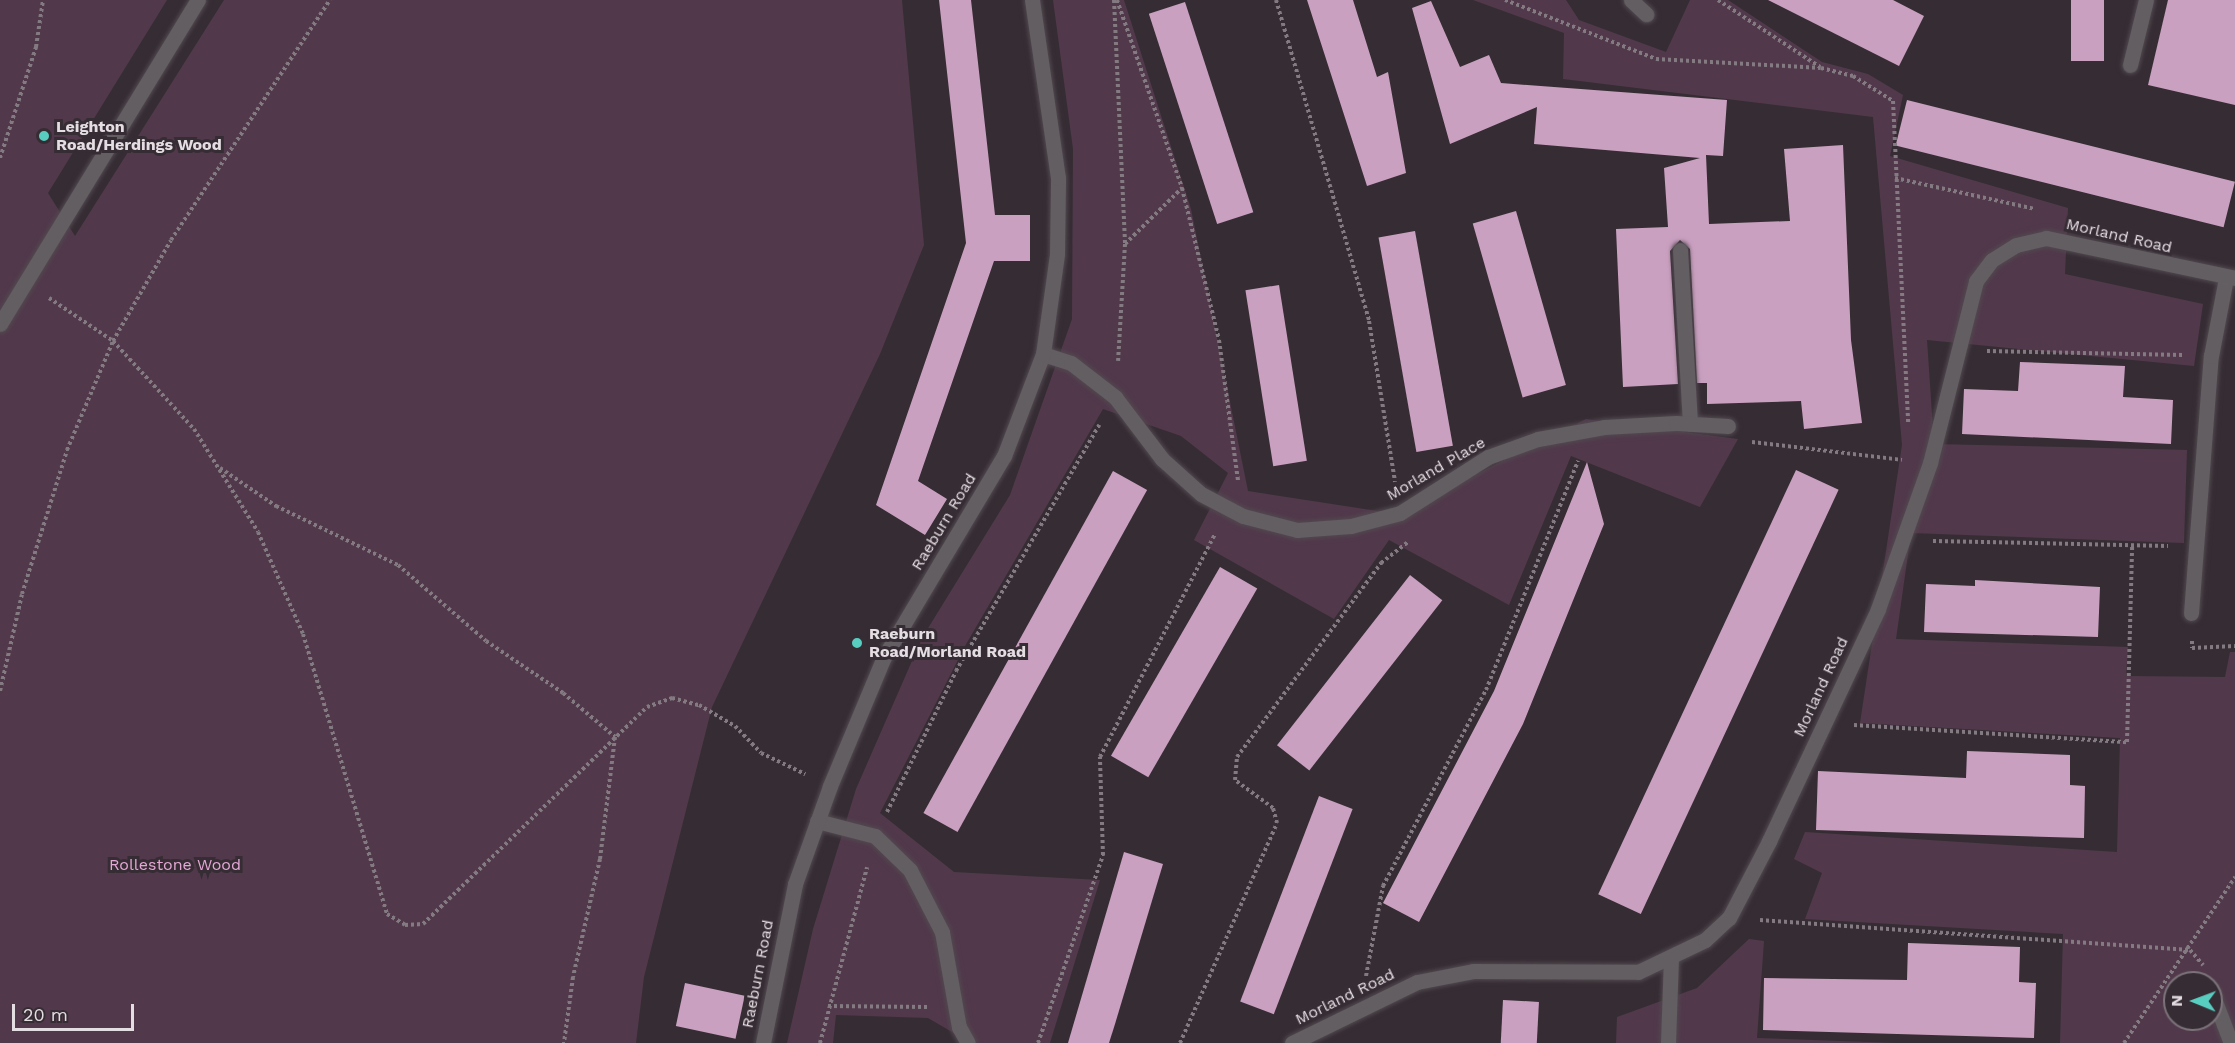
<!DOCTYPE html>
<html>
<head>
<meta charset="utf-8">
<style>
	body { margin:0 }
	#map { position:relative; width:2235px; height:1043px; overflow:hidden; background:#362d34; font-family:"Work Sans",sans-serif }
	div>[style] { position:absolute }
	.green>* { inset:0; background:#51394b }
	.building>* { inset:0; background:#caa0c0; transform-origin:0 0 }
	.path>* { height:4px; margin-top:-2px; transform-origin:0; background:repeating-linear-gradient(90deg,#837b81 0 3px,transparent 0 6px) }
	.roads { filter:drop-shadow(0 0 2px #524950) drop-shadow(0 0 2px #524950) }
	.minor>* { height:15px; margin:-7.5px; padding:0 7.5px; transform-origin:7.5px; border-radius:7.5px; background:#635e62 }
	.dots>* { width:16px; height:16px; translate:-50% -50%; box-sizing:border-box; border:3px solid #362d34; border-radius:50% }
	span { translate:-50% -50%; white-space:nowrap; text-align:center; line-height:1.15; -webkit-text-stroke:6px #362d34; paint-order:stroke }
	.poi-label { font-size:16px; color:#e4dde2; font-weight:700 }
	.left { translate:0 -50%; text-align:left }
	.street-label { font-size:16px; color:#e4dde2 }
	.park-label { font-size:16px; color:#e5a7d6 }
	.north { position:absolute; left:2163px; top:971px; width:60px; height:60px; box-sizing:border-box; background:#362d34; border:2px solid #7c737a; border-radius:50%; rotate:271deg; font-size:16px; font-weight:700; line-height:24px; text-align:center; color:#e4dde2 }
	.north::after { content:''; display:block; margin:auto; width:21px; height:27px; background:#58cec1; clip-path:polygon(50% 0,100% 100%,50% 72%,0 100%) }
	.scale { position:absolute; left:12px; top:1004px; width:122px; height:27px; box-sizing:border-box; border:3px solid #e4dde2; border-top:0; padding-left:8px; font-size:18px; line-height:21px; white-space:nowrap; color:#e4dde2; -webkit-text-stroke:4px #362d34; paint-order:stroke }
</style>
</head>
<body>
<div id="map">
	<div class="green">
		<i style="clip-path:polygon(0 0,167px 0,48px 193px,75px 236px,224px 0,902px 0,924px 245px,880px 354px,712px 707px,644px 977px,636px 1043px,0 1043px)"></i>
		<i style="clip-path:polygon(1053px 0,1124px 0,1191px 209px,1248px 491px,1397px 514px,1586px 419px,1738px 439px,1700px 507px,1571px 456px,1509px 605px,1389px 540px,1334px 619px,1194px 540px,1228px 473px,1181px 436px,1103px 409px,965px 646px,880px 813px,954px 872px,1100px 880px,1050px 1043px,971px 1043px,928px 1018px,836px 1015px,833px 1043px,787px 1043px,813px 929px,856px 789px,922px 638px,1010px 495px,1072px 319px,1073px 149px)"></i>
		<i style="clip-path:polygon(evenodd,1473px 0,1566px 0,1579px 20px,1666px 52px,1690px 0,1728px 0,1822px 62px,1868px 74px,1903px 95px,1890px 156px,2068px 208px,2065px 274px,2203px 304px,2194px 366px,1927px 340px,1934px 444px,2187px 450px,2184px 543px,1911px 533px,1896px 639px,2128px 647px,2126px 676px,2225px 677px,2230px 652px,2235px 652px,2235px 1043px,2060px 1043px,2063px 934px,1805px 919px,1822px 873px,1794px 859px,1805px 832px,2117px 852px,2120px 738px,1860px 723px,1902px 445px,1873px 117px,1563px 79px,1564px 33px,1473px 0,2175px 983px,2211px 983px,2211px 1019px,2175px 1019px,2175px 983px)"></i>
		<i style="clip-path:polygon(1749px 939px,1764px 941px,1757px 1038px,1896px 1043px,1616px 1043px,1617px 1017px,1697px 988px)"></i>
	</div>
	<div class="building">
		<i style="clip-path:polygon(939px 0,971px 0,995px 215px,1030px 215px,1030px 261px,994px 261px,918px 481px,947px 499px,925px 535px,876px 505px,966px 243px)"></i>
		<i style="clip-path:polygon(1307px 0,1353px 0,1377px 77px,1388px 72px,1406px 173px,1367px 186px)"></i>
		<i style="clip-path:polygon(1768px 0,1893px 0,1924px 16px,1899px 66px)"></i>
		<i style="left:2071px;top:0;width:33px;height:61px"></i>
		<i style="clip-path:polygon(2168px 0,2235px 0,2235px 105px,2148px 85px)"></i>
		<i style="clip-path:polygon(1431px 1px,1460px 67px,1489px 55px,1501px 83px,1727px 100px,1723px 156px,1706px 155px,1709px 224px,1790px 221px,1784px 149px,1843px 145px,1851px 340px,1862px 423px,1804px 429px,1801px 401px,1707px 404px,1707px 383px,1697px 383px,1690px 249px,1680px 240px,1670px 251px,1678px 384px,1623px 387px,1616px 229px,1668px 227px,1664px 168px,1700px 158px,1534px 144px,1537px 107px,1450px 144px,1412px 8px)"></i>
		<i style="left:1185px;top:2px;width:221px;height:38px;rotate:72deg"></i>
		<i style="left:1907px;top:100px;width:338px;height:47px;rotate:14deg"></i>
		<i style="left:1516px;top:211px;width:181px;height:45px;rotate:74deg"></i>
		<i style="left:1415px;top:231px;width:218px;height:37px;rotate:80deg"></i>
		<i style="left:1279px;top:285px;width:178px;height:34px;rotate:81deg"></i>
		<i style="clip-path:polygon(2020px 362px,2125px 366px,2123px 397px,2173px 400px,2171px 444px,1962px 434px,1964px 389px,2018px 391px)"></i>
		<i style="clip-path:polygon(1587px 462px,1604px 524px,1523px 724px,1419px 922px,1383px 903px,1494px 691px)"></i>
		<i style="left:1796px;top:470px;width:47px;height:468px;rotate:25deg"></i>
		<i style="left:1113px;top:471px;width:39px;height:391px;rotate:29deg"></i>
		<i style="left:1220px;top:567px;width:43px;height:218px;rotate:30deg"></i>
		<i style="left:1410px;top:575px;width:41px;height:216px;rotate:38deg"></i>
		<i style="clip-path:polygon(1975px 580px,2100px 587px,2098px 637px,1924px 632px,1926px 584px,1975px 586px)"></i>
		<i style="clip-path:polygon(1967px 751px,2070px 755px,2070px 785px,2085px 786px,2084px 838px,1816px 830px,1818px 771px,1966px 778px)"></i>
		<i style="left:1319px;top:796px;width:36px;height:220px;rotate:21deg"></i>
		<i style="clip-path:polygon(1124px 852px,1163px 864px,1115px 1024px,1109px 1043px,1068px 1043px)"></i>
		<i style="clip-path:polygon(1908px 943px,2020px 947px,2019px 982px,2036px 983px,2034px 1038px,1763px 1030px,1764px 978px,1907px 980px)"></i>
		<i style="left:685px;top:983px;width:61px;height:44px;rotate:12deg"></i>
		<i style="left:1503px;top:1000px;width:36px;height:43px;rotate:3deg"></i>
	</div>
	<div class="path">
		<i style="left:1114px;top:0;width:244px;rotate:87.4deg"></i>
		<i style="left:1125px;top:244px;width:117px;rotate:93.4deg"></i>
		<i style="left:1117px;top:0;width:199px;rotate:70.9deg"></i>
		<i style="left:1182px;top:188px;width:156px;rotate:76.3deg"></i>
		<i style="left:1219px;top:340px;width:142px;rotate:82.3deg"></i>
		<i style="left:1276px;top:0;width:334px;rotate:73.8deg"></i>
		<i style="left:1369px;top:321px;width:163px;rotate:80.8deg"></i>
		<i style="left:1505px;top:0;width:162px;rotate:21.3deg"></i>
		<i style="left:1656px;top:59px;width:165px;rotate:3.1deg"></i>
		<i style="left:1821px;top:68px;width:33px;rotate:14deg"></i>
		<i style="left:1853px;top:76px;width:47px;rotate:32deg"></i>
		<i style="left:1893px;top:101px;width:323px;rotate:87.3deg"></i>
		<i style="left:1718px;top:0;width:122px;rotate:33.3deg"></i>
		<i style="left:0;top:158px;width:117px;rotate:-72deg"></i>
		<i style="left:36px;top:47px;width:48px;rotate:-81.5deg"></i>
		<i style="left:1895px;top:178px;width:143px;rotate:12.5deg"></i>
		<i style="left:1125px;top:244px;width:80px;rotate:-44.5deg"></i>
		<i style="left:49px;top:298px;width:77px;rotate:33.9deg"></i>
		<i style="left:113px;top:341px;width:120px;rotate:47.4deg"></i>
		<i style="left:194px;top:429px;width:121px;rotate:58.1deg"></i>
		<i style="left:258px;top:532px;width:111px;rotate:66.2deg"></i>
		<i style="left:303px;top:634px;width:292px;rotate:73.3deg"></i>
		<i style="left:387px;top:914px;width:21px;rotate:31deg"></i>
		<i style="left:405px;top:925px;width:18px;rotate:-3deg"></i>
		<i style="left:423px;top:924px;width:312px;rotate:-44.1deg"></i>
		<i style="left:647px;top:707px;width:27px;rotate:-20deg"></i>
		<i style="left:672px;top:698px;width:28px;rotate:15deg"></i>
		<i style="left:699px;top:705px;width:42px;rotate:30.3deg"></i>
		<i style="left:735px;top:726px;width:37px;rotate:46deg"></i>
		<i style="left:761px;top:753px;width:49px;rotate:25.5deg"></i>
		<i style="left:1987px;top:351px;width:196px;rotate:1.2deg"></i>
		<i style="left:1752px;top:442px;width:151px;rotate:6.8deg"></i>
		<i style="left:220px;top:468px;width:68px;rotate:34.2deg"></i>
		<i style="left:276px;top:506px;width:136px;rotate:25.8deg"></i>
		<i style="left:398px;top:565px;width:116px;rotate:40.8deg"></i>
		<i style="left:486px;top:641px;width:93px;rotate:34deg"></i>
		<i style="left:563px;top:693px;width:68px;rotate:40.2deg"></i>
		<i style="left:615px;top:737px;width:123px;rotate:97deg"></i>
		<i style="left:600px;top:859px;width:121px;rotate:102.9deg"></i>
		<i style="left:573px;top:977px;width:67px;rotate:97.8deg"></i>
		<i style="left:1933px;top:541px;width:235px;rotate:1.2deg"></i>
		<i style="left:2192px;top:641px;width:7px;rotate:90deg"></i>
		<i style="left:2192px;top:648px;width:43px;rotate:-2.7deg"></i>
		<i style="left:0;top:691px;width:99px;rotate:-77.2deg"></i>
		<i style="left:22px;top:594px;width:151px;rotate:-72.6deg"></i>
		<i style="left:67px;top:450px;width:118px;rotate:-67.1deg"></i>
		<i style="left:113px;top:341px;width:116px;rotate:-60.1deg"></i>
		<i style="left:171px;top:240px;width:288px;rotate:-56.5deg"></i>
		<i style="left:1854px;top:725px;width:274px;rotate:3.6deg"></i>
		<i style="left:2127px;top:742px;width:196px;rotate:-88.5deg"></i>
		<i style="left:887px;top:812px;width:157px;rotate:-63.9deg"></i>
		<i style="left:956px;top:671px;width:285px;rotate:-59.8deg"></i>
		<i style="left:1760px;top:920px;width:431px;rotate:4deg"></i>
		<i style="left:2190px;top:950px;width:20px;rotate:49deg"></i>
		<i style="left:1366px;top:976px;width:92px;rotate:-79.3deg"></i>
		<i style="left:1383px;top:886px;width:221px;rotate:-62.3deg"></i>
		<i style="left:1486px;top:690px;width:247px;rotate:-68.1deg"></i>
		<i style="left:828px;top:1006px;width:99px;rotate:0.6deg"></i>
		<i style="left:820px;top:1043px;width:182px;rotate:-75deg"></i>
		<i style="left:1038px;top:1043px;width:199px;rotate:-70.9deg"></i>
		<i style="left:1103px;top:855px;width:98px;rotate:-91.8deg"></i>
		<i style="left:1100px;top:757px;width:251px;rotate:-62.7deg"></i>
		<i style="left:1180px;top:1043px;width:240px;rotate:-66.2deg"></i>
		<i style="left:1277px;top:823px;width:16px;rotate:-105deg"></i>
		<i style="left:1273px;top:808px;width:47px;rotate:-143.6deg"></i>
		<i style="left:1235px;top:780px;width:23px;rotate:-85deg"></i>
		<i style="left:1237px;top:757px;width:242px;rotate:-53.4deg"></i>
		<i style="left:1381px;top:563px;width:34px;rotate:-38deg"></i>
		<i style="left:2124px;top:1043px;width:200px;rotate:-56.2deg"></i>
	</div>
	<div class="roads">
		<div class="minor">
			<i style="left:1631px;top:0;width:21px;rotate:43deg"></i>
			<i style="left:2130px;top:65px;width:67px;rotate:-76.2deg"></i>
			<i style="left:1680px;top:250px;width:174px;rotate:86.7deg"></i>
			<i style="left:0;top:324px;width:380px;rotate:-58.6deg"></i>
			<i style="left:1043px;top:354px;width:29px;rotate:18deg"></i>
			<i style="left:1071px;top:363px;width:56px;rotate:37.7deg"></i>
			<i style="left:1115px;top:397px;width:78px;rotate:52.8deg"></i>
			<i style="left:1162px;top:459px;width:52px;rotate:41.9deg"></i>
			<i style="left:1201px;top:494px;width:47px;rotate:27.6deg"></i>
			<i style="left:1243px;top:516px;width:56px;rotate:14.5deg"></i>
			<i style="left:1297px;top:530px;width:54px;rotate:-4.2deg"></i>
			<i style="left:1351px;top:526px;width:51px;rotate:-14.9deg"></i>
			<i style="left:1400px;top:513px;width:104px;rotate:-32.5deg"></i>
			<i style="left:1488px;top:457px;width:53px;rotate:-19.8deg"></i>
			<i style="left:1538px;top:439px;width:67px;rotate:-10.3deg"></i>
			<i style="left:1604px;top:427px;width:72px;rotate:-3.2deg"></i>
			<i style="left:1676px;top:423px;width:52px;rotate:3.3deg"></i>
			<i style="left:2191px;top:613px;width:258px;rotate:-85.6deg"></i>
			<i style="left:2211px;top:356px;width:79px;rotate:-79.1deg"></i>
			<i style="left:817px;top:821px;width:60px;rotate:14.5deg"></i>
			<i style="left:875px;top:836px;width:49px;rotate:44.2deg"></i>
			<i style="left:910px;top:870px;width:70px;rotate:62.7deg"></i>
			<i style="left:942px;top:932px;width:97px;rotate:79.9deg"></i>
			<i style="left:959px;top:1027px;width:18px;rotate:61deg"></i>
			<i style="left:2211px;top:991px;width:56px;rotate:69deg"></i>
			<i style="left:763px;top:1043px;width:162px;rotate:-78.6deg"></i>
			<i style="left:795px;top:884px;width:104px;rotate:-70.3deg"></i>
			<i style="left:830px;top:786px;width:140px;rotate:-67.3deg"></i>
			<i style="left:884px;top:657px;width:234px;rotate:-59.2deg"></i>
			<i style="left:1004px;top:456px;width:109px;rotate:-69.1deg"></i>
			<i style="left:1043px;top:354px;width:101px;rotate:-82deg"></i>
			<i style="left:1057px;top:254px;width:76px;rotate:-89.2deg"></i>
			<i style="left:1058px;top:178px;width:180px;rotate:-98.3deg"></i>
			<i style="left:1292px;top:1043px;width:139px;rotate:-26deg"></i>
			<i style="left:1417px;top:982px;width:57px;rotate:-11.1deg"></i>
			<i style="left:1473px;top:971px;width:165px;rotate:0.3deg"></i>
			<i style="left:1638px;top:972px;width:74px;rotate:-25.5deg"></i>
			<i style="left:1705px;top:940px;width:33px;rotate:-43deg"></i>
			<i style="left:1729px;top:918px;width:87px;rotate:-62.5deg"></i>
			<i style="left:1769px;top:841px;width:256px;rotate:-64.8deg"></i>
			<i style="left:1878px;top:609px;width:155px;rotate:-70.4deg"></i>
			<i style="left:1930px;top:463px;width:188px;rotate:-75.8deg"></i>
			<i style="left:1976px;top:281px;width:26px;rotate:-53deg"></i>
			<i style="left:1992px;top:260px;width:28px;rotate:-32deg"></i>
			<i style="left:2016px;top:245px;width:31px;rotate:-13deg"></i>
			<i style="left:2046px;top:238px;width:193px;rotate:11.9deg"></i>
			<i style="left:1668px;top:1043px;width:84px;rotate:-88deg"></i>
		</div>
	</div>
	<div class="dots">
		<i style="left:44px;top:136px;background:#58cec1"></i>
		<i style="left:857px;top:643px;background:#58cec1"></i>
	</div>
	<div class="poi-label">
		<span class="left" style="left:56px;top:136px">Leighton<br>Road/Herdings Wood</span>
		<span class="left" style="left:869px;top:643px">Raeburn<br>Road/Morland Road</span>
	</div>
	<div class="street-label">
		<span style="left:2119px;top:236px;rotate:13deg">Morland Road</span>
		<span style="left:1436px;top:469px;rotate:-30deg">Morland Place</span>
		<span style="left:944px;top:522px;rotate:-59deg">Raeburn Road</span>
		<span style="left:1821px;top:687px;rotate:-65deg">Morland Road</span>
		<span style="left:758px;top:974px;rotate:-79deg">Raeburn Road</span>
		<span style="left:1345px;top:997px;rotate:-26deg">Morland Road</span>
	</div>
	<div class="park-label">
		<span style="left:175px;top:865px">Rollestone Wood</span>
	</div>
	<div class="north">N</div>
	<div class="scale">20 m</div>
</div>
</body>
</html>
